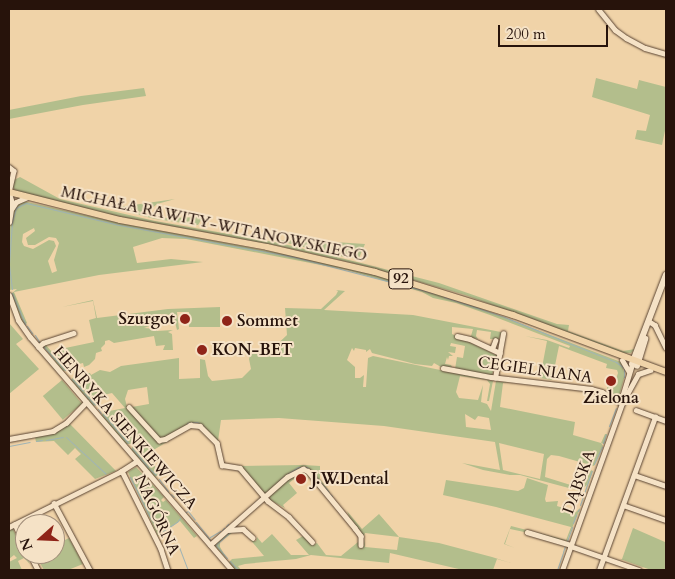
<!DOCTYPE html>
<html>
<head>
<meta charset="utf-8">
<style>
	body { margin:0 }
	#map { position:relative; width:675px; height:579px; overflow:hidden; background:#f0d3a8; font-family:Cardo,serif }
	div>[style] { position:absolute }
	.green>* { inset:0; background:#b3be8c; transform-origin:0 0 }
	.stream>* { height:1px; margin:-0.5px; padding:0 0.5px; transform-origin:0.5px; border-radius:0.5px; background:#a0b4b5 }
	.roads { filter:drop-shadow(0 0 1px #594332) drop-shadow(0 0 1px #594332) }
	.minor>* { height:4.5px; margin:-2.25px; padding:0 2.25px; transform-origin:2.25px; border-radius:2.25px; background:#f5e2c6 }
	.tertiary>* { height:5px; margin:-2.5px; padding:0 2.5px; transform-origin:2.5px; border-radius:2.5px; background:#f5e2c6 }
	.secondary>* { height:5.5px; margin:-2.75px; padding:0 2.75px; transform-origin:2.75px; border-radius:2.75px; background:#f5e2c6 }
	.primary>* { height:6px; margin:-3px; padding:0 3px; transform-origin:3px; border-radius:3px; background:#f0d3a8 }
	.dots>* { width:14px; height:14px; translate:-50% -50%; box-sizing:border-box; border:2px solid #f5e2c6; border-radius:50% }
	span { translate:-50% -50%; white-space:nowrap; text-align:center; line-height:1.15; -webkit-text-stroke:4px #f5e2c6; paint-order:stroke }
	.shield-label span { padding:1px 4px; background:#f5e2c6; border:1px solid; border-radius:4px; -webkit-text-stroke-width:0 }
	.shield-label { font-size:15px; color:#27130b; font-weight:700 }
	.street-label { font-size:16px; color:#27130b }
	.poi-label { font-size:16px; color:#27130b; font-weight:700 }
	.right { translate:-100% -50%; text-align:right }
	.left { translate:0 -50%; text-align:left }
	.frame { position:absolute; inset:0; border:10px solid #27130b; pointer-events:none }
	.north { position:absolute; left:15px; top:514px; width:50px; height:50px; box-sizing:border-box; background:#f5e2c6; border:1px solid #a38f7b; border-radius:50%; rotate:250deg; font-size:14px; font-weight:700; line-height:20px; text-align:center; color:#27130b }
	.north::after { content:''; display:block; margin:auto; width:18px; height:22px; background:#8f2418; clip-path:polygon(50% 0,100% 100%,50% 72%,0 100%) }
	.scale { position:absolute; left:498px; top:25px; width:110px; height:22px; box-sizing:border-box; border:2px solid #27130b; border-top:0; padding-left:6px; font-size:15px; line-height:18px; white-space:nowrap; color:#27130b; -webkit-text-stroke:4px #f5e2c6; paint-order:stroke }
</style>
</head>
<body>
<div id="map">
	<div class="green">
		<i style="clip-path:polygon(596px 78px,637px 89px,639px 80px,666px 87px,666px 126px,662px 145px,635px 139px,637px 130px,646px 131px,650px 115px,592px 97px)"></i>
		<i style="clip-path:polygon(144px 88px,146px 96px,83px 105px,9px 119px,9px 110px,81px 96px)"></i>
		<i style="clip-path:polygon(20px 177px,60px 199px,155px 221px,280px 243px,361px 263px,439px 283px,557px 324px,569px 325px,568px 331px,623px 351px,635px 349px,631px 353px,622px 353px,465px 295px,361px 265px,279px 246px,116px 216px,22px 193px,15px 191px,13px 187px,14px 180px)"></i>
		<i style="clip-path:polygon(175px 199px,157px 204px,149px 211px,160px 218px,203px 217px,198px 225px,155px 219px,112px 208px)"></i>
		<i style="clip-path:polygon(evenodd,23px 201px,124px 224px,294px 256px,386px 278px,456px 299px,621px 362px,625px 375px,619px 396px,616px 397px,607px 389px,607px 387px,613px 388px,618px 373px,617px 370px,606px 368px,607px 364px,559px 346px,552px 380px,540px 378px,547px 341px,525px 336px,547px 340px,569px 348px,570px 346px,490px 315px,456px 303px,433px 298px,422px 292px,347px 270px,186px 239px,162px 238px,133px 247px,137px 263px,171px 259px,203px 262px,99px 275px,14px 292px,27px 323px,24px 325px,11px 294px,17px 289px,9px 290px,9px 233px,14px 208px,23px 201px,34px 228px,35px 231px,26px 238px,28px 245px,35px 245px,49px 237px,56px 238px,59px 243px,54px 260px,57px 271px,52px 273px,48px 261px,56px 246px,54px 241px,49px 240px,33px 249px,24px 246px,22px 242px,23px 234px,34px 228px)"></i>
		<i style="clip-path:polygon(275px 240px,320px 241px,365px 244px,359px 258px,344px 257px)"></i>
		<i style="clip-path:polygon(evenodd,336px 290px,345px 291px,324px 310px,413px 315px,506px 333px,501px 333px,499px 339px,490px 339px,491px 332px,477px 330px,476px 336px,478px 339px,469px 337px,471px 336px,473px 329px,452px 327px,452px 334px,496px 355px,497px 353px,492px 376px,455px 369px,457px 357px,463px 358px,465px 346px,451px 343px,450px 346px,456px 347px,455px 353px,448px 352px,453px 356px,449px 356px,448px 360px,447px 357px,445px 364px,451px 365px,453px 369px,441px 367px,434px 363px,432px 366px,415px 364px,372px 353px,370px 349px,366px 352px,366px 350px,355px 348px,354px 351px,352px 348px,347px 360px,355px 367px,355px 378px,360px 378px,364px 375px,363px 387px,366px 387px,368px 358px,373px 356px,493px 381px,489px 401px,487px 401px,490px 384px,487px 380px,460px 376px,456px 392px,459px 398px,478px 400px,483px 385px,481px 402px,487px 404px,491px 411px,496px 381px,509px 383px,503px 383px,500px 407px,575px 422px,573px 435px,601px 443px,605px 434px,607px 434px,604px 444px,601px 443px,603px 446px,594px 466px,559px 456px,551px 455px,547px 459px,545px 477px,577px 487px,582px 485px,581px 484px,591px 470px,593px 471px,580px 506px,592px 471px,587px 485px,580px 491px,520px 475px,510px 475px,483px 470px,462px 463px,500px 470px,495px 442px,384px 426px,279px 418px,221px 420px,218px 441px,219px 443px,221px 459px,225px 465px,221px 459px,218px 443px,198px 423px,189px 424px,164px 439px,158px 439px,132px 409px,132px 407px,149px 404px,147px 387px,128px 390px,125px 399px,127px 407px,153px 438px,160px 442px,172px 439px,145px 455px,161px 473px,155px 477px,131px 451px,133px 444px,125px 444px,101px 416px,104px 412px,125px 408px,112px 393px,91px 398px,97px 405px,92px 406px,71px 380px,76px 374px,90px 373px,91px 375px,100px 370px,110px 372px,121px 366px,179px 358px,179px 379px,200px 378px,200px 359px,205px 360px,208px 376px,212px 381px,242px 378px,251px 369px,249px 359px,251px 352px,261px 353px,265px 350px,271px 350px,287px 335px,285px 308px,321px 309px,336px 295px,338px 291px,336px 290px,465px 414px,475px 420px,478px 416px,489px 418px,491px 430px,466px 427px,465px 414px,336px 290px,499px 443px,544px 454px,540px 479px,503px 470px,499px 443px)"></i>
		<i style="clip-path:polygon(93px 300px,97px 318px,168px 309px,220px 307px,220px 327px,189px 327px,189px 312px,177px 312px,179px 329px,177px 330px,174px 318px,171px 315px,160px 314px,160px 316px,171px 318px,171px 325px,168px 323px,155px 324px,144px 328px,157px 329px,157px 331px,173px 330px,168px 332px,172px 334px,173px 350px,163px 350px,165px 345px,156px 346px,154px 336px,114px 343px,109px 340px,105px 341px,105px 344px,101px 348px,102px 351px,96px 353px,95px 359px,89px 365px,84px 367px,83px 363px,79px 364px,80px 368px,63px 371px,42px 345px,45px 344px,51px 351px,94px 342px,89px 320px,96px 318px,93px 301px,62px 307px)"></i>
		<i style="clip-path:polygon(9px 323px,23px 339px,16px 344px,39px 369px,9px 394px)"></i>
		<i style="left:62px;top:380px;width:31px;height:25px;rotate:50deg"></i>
		<i style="clip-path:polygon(70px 424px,116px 471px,95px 479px,75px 459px,81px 454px,75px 448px,68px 455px,54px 441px,36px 442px,35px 437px,49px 435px)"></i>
		<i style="clip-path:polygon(304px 465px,320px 466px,320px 479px,330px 492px,301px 468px,287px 475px,265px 495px,238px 466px)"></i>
		<i style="clip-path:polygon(136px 467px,164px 497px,161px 500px,163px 502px,166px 500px,197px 536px,194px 538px,180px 521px,158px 536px,128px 472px)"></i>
		<i style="clip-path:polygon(304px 471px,309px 479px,305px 474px,300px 474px,289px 483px,297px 493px,283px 505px,285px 508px,270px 500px,270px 494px,287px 478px)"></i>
		<i style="clip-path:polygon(527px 478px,548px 485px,545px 499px,546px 502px,558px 501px,557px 506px,576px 512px,580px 508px,567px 541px,510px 529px,505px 544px,515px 548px,504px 544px,511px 526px,566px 540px,571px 527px,496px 507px,443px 495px,446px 480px,518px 491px,524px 488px)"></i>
		<i style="clip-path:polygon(347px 511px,362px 529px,379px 514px,399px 537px,439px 543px,492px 557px,511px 563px,497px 559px,493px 570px,463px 570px,390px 553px,389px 563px,311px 555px,296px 559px,245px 564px,238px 566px,241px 570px,235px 570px,229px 562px,232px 559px,264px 556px,243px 531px,232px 533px,220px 542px,220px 547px,227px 559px,215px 546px,217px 541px,229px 531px,243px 530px,252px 540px,256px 541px,257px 537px,262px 543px,272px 534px,291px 555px,309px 555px,296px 540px,303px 536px,313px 545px,317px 543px,326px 555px,341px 556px,358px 542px,358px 537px,360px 547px,364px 545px,365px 539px,365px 547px,397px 550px,399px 537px,365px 533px,364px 536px,350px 519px)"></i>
		<i style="clip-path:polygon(633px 528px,665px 542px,666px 570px,651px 570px,620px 559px,622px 559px)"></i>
		<i style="clip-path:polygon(13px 529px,30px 564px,24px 558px,18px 561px,22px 570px,9px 570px,9px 562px,17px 558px,14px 555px,9px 559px,9px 530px)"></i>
		<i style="clip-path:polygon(69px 538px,83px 564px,68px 570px,44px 570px,35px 554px,55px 554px,55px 545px)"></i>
	</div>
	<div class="stream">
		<i style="left:12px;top:289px;width:25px;rotate:-97deg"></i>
		<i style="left:9px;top:264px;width:42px;rotate:-85.9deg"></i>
		<i style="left:12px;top:222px;width:15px;rotate:-74deg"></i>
		<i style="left:16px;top:208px;width:11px;rotate:-27deg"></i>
		<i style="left:26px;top:203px;width:90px;rotate:13.4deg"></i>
		<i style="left:114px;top:224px;width:183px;rotate:10.4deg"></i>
		<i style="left:294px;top:257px;width:144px;rotate:14.5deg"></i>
		<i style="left:12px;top:293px;width:34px;rotate:67deg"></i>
		<i style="left:444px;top:297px;width:63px;rotate:18.4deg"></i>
		<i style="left:504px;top:317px;width:121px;rotate:21.9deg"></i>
		<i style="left:616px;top:362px;width:10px;rotate:37deg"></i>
		<i style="left:624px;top:368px;width:9px;rotate:90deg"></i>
		<i style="left:27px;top:326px;width:9px;rotate:54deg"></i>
		<i style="left:35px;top:335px;width:9px;rotate:58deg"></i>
		<i style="left:43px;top:346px;width:33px;rotate:47deg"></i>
		<i style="left:72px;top:379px;width:16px;rotate:47deg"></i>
		<i style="left:84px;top:393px;width:16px;rotate:47deg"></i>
		<i style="left:98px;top:409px;width:5px;rotate:53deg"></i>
		<i style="left:103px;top:414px;width:38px;rotate:49deg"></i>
		<i style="left:187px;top:423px;width:10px;rotate:-6deg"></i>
		<i style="left:197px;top:422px;width:7px;rotate:34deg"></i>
		<i style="left:609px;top:426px;width:19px;rotate:-69deg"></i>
		<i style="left:66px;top:437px;width:54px;rotate:42.8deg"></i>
		<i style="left:46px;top:440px;width:17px;rotate:-10deg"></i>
		<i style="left:36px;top:441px;width:6px;rotate:-9deg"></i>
		<i style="left:603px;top:443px;width:9px;rotate:-72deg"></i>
		<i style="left:9px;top:446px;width:21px;rotate:-11deg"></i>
		<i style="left:132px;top:448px;width:25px;rotate:50deg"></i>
		<i style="left:594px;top:464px;width:19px;rotate:-65deg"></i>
		<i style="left:150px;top:469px;width:8px;rotate:45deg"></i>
		<i style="left:286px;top:475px;width:14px;rotate:-34deg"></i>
		<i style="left:298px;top:467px;width:9px"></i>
		<i style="left:307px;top:467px;width:33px;rotate:49deg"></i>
		<i style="left:130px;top:477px;width:47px;rotate:63.4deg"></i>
		<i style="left:151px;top:519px;width:17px;rotate:50deg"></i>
		<i style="left:159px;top:479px;width:15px;rotate:53deg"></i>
		<i style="left:275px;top:485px;width:11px;rotate:-45deg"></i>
		<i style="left:171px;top:494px;width:4px;rotate:45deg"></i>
		<i style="left:330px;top:494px;width:3px;rotate:45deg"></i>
		<i style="left:254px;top:503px;width:5px;rotate:-37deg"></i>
		<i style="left:580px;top:505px;width:36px;rotate:-71deg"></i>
		<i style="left:578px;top:511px;width:2px;rotate:-63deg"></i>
		<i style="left:186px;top:512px;width:2px;rotate:-27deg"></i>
		<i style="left:188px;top:511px;width:11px;rotate:52deg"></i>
		<i style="left:196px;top:522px;width:22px;rotate:51deg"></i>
		<i style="left:573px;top:523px;width:9px;rotate:-69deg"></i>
		<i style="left:226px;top:526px;width:3px;rotate:-45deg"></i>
		<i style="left:222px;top:530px;width:3px;rotate:-45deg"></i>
		<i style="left:162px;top:532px;width:18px;rotate:-34deg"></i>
		<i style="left:177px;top:522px;width:5px;rotate:-53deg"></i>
		<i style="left:210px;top:537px;width:12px;rotate:-31deg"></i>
		<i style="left:567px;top:541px;width:15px;rotate:-70deg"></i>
		<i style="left:179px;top:547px;width:25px;rotate:69deg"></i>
		<i style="left:563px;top:552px;width:6px;rotate:-72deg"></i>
		<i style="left:227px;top:558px;width:17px;rotate:-130deg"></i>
		<i style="left:216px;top:545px;width:19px;rotate:-43deg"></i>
		<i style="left:230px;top:561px;width:12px;rotate:48deg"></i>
		<i style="left:557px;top:570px;width:18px;rotate:-71deg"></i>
	</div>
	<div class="roads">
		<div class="minor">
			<i style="left:9px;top:167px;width:6px;rotate:39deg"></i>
			<i style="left:14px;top:171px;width:23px;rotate:103deg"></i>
			<i style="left:650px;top:322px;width:6px;rotate:31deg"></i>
			<i style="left:655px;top:325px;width:25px;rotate:64deg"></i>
			<i style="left:457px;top:336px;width:13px;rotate:13deg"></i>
			<i style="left:470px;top:339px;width:33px;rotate:25deg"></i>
			<i style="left:38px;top:347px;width:6px;rotate:-39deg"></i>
			<i style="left:43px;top:343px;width:32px;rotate:-18deg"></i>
			<i style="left:492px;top:349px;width:9px;rotate:-69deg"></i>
			<i style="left:443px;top:368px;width:49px;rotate:10.6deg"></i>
			<i style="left:491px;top:377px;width:101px;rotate:6.8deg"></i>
			<i style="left:591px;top:389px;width:11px;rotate:15deg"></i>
			<i style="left:602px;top:392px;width:23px;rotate:29deg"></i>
			<i style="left:495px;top:378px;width:45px;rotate:-79.7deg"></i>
			<i style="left:129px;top:407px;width:45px;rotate:47.7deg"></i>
			<i style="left:159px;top:440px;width:6px;rotate:-9deg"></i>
			<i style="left:165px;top:439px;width:29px;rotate:-29deg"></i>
			<i style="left:190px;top:425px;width:10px;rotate:6deg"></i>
			<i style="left:200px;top:426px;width:24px;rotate:45deg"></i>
			<i style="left:217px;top:443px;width:23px;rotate:77deg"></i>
			<i style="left:222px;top:465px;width:18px;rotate:9deg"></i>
			<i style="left:240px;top:468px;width:43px;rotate:49.7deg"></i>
			<i style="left:268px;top:501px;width:26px;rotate:37deg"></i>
			<i style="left:289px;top:517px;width:34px;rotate:47deg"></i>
			<i style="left:636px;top:410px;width:32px;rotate:20deg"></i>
			<i style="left:9px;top:439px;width:45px;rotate:-10.3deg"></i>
			<i style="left:53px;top:431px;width:15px;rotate:-32deg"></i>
			<i style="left:66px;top:423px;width:29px;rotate:-46deg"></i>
			<i style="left:122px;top:471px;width:87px;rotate:63.4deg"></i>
			<i style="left:161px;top:549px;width:22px;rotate:72deg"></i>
			<i style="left:634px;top:475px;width:34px;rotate:19deg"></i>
			<i style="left:54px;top:503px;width:76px;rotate:61.8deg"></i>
			<i style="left:623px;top:505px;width:46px;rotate:19.2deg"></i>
			<i style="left:15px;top:524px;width:23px;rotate:65deg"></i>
			<i style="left:9px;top:527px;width:124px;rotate:-26.4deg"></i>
			<i style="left:120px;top:472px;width:20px;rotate:-33deg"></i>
			<i style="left:228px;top:530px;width:15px;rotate:-4deg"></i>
			<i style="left:243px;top:529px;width:13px;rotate:42deg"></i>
			<i style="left:527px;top:532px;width:46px;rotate:16.5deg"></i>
			<i style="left:210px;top:545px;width:103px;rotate:-41.4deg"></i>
			<i style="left:287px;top:477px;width:18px;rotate:-27deg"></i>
			<i style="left:303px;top:469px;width:5px;rotate:22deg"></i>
			<i style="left:308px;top:471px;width:74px;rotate:50.5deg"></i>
			<i style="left:355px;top:528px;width:10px;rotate:53deg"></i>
			<i style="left:361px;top:536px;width:9px;rotate:90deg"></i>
			<i style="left:30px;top:554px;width:18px;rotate:63deg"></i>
			<i style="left:599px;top:570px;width:163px;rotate:-69.9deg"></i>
		</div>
		<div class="tertiary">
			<i style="left:598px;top:9px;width:27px;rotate:51deg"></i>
			<i style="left:615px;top:30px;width:14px;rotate:36deg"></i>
			<i style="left:626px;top:38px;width:21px;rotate:28deg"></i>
			<i style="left:645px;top:48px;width:22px;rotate:16deg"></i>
			<i style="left:12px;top:208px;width:7px;rotate:-56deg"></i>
			<i style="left:16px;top:202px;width:12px;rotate:-24deg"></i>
			<i style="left:9px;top:222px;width:19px;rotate:-81deg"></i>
			<i style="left:12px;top:203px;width:10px;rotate:-107deg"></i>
			<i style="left:9px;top:295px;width:27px;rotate:70deg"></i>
			<i style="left:18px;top:320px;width:21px;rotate:55deg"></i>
			<i style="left:30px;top:337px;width:308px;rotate:49.1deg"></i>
			<i style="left:622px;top:360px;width:14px;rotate:60deg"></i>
			<i style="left:622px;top:397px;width:34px;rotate:-73deg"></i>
			<i style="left:570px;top:546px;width:73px;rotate:19.2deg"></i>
			<i style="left:562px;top:570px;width:177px;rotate:-70.2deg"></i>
			<i style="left:622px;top:403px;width:33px;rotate:-61deg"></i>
			<i style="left:638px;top:374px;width:13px;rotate:-18deg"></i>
		</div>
		<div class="secondary">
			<i style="left:632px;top:364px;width:95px;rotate:-69.1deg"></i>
			<i style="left:637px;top:366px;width:28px;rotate:-73deg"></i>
		</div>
		<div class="primary">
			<i style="left:9px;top:192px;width:114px;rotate:14.2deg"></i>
			<i style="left:120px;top:220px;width:149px;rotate:10.4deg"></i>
			<i style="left:267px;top:247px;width:111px;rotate:13deg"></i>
			<i style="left:375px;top:272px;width:145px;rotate:17.3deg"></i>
			<i style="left:513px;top:315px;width:163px;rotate:20.4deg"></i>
		</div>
	</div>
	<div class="dots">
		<i style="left:185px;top:319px;background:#8f2418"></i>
		<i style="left:227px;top:321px;background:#8f2418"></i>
		<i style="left:202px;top:350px;background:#8f2418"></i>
		<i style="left:611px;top:381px;background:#8f2418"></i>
		<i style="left:301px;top:479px;background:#8f2418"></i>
	</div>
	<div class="shield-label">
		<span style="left:401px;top:279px">92</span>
	</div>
	<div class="street-label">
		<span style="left:214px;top:224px;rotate:12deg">MICHAŁA RAWITY-WITANOWSKIEGO</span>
		<span style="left:535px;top:370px;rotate:8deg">CEGIELNIANA</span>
		<span style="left:125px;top:428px;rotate:49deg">HENRYKA SIENKIEWICZA</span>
		<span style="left:579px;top:482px;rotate:-70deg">DĄBSKA</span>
		<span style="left:157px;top:515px;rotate:65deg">NAGÓRNA</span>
	</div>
	<div class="poi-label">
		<span class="right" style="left:175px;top:319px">Szurgot</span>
		<span class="left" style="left:237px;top:321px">Sommet</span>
		<span class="left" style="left:212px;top:350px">KON-BET</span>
		<span style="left:611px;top:398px">Zielona</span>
		<span class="left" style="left:311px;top:479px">J.W.Dental</span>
	</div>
	<div class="frame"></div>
	<div class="north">N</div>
	<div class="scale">200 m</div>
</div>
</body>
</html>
